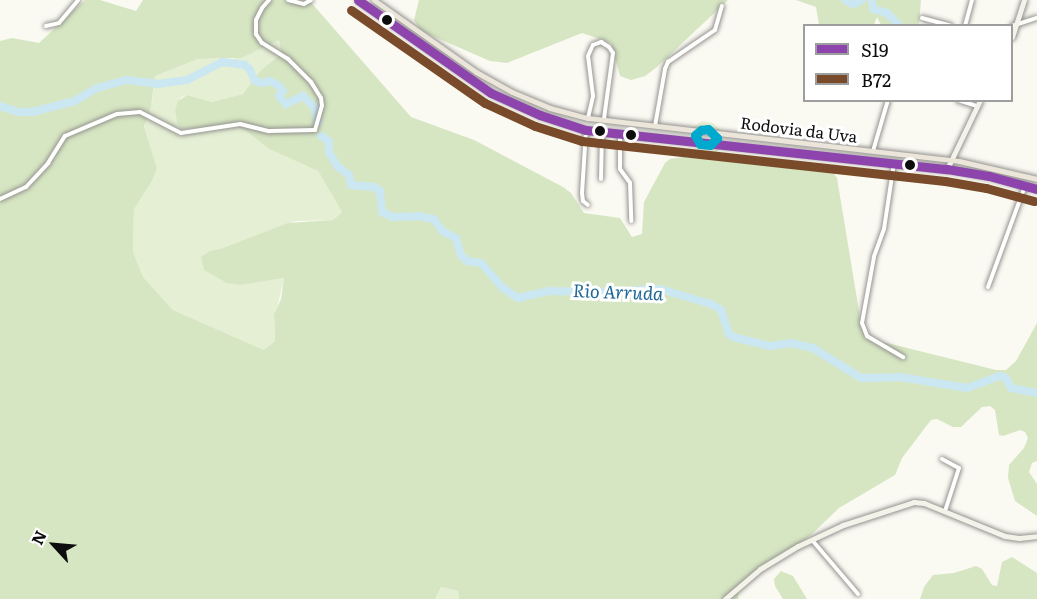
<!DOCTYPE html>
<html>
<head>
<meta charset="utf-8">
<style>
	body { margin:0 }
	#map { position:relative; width:1037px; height:599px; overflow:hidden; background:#faf9f2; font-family:Literata,serif }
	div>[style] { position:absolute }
	.green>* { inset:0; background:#e5efd4 }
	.forest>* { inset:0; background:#d6e6c2 }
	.river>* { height:8px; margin:-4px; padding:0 4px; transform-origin:4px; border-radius:4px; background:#cbe7f2 }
	.roads { filter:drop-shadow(0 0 2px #949390) drop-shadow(0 0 2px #949390) }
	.street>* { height:4px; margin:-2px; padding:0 2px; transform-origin:2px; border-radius:2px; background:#fefefd }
	.secondary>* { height:5px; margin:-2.5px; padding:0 2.5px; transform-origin:2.5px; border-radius:2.5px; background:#f4f3ea }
	.primary>* { height:5px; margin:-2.5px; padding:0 2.5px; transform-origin:2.5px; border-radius:2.5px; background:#ebe5da }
	.bus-1>* { height:9px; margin:-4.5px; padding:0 4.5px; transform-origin:4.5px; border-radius:4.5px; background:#8e44ad }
	.bus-2>* { height:9px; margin:-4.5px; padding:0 4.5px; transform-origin:4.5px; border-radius:4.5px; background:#7a4b2a }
	.bus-3>* { height:9px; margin:-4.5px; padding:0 4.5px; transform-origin:4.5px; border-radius:4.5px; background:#00a9ce }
	.dots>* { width:16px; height:16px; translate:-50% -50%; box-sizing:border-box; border:3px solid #fff; border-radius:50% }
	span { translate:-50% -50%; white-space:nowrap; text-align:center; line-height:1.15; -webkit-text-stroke:6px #fff; paint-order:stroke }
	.street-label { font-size:16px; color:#0d0d0d }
	.water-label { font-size:18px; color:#1f6897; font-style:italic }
	.legend { position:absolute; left:803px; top:24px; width:210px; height:78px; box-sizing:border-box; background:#fff; border:2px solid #9e9e9e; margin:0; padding:8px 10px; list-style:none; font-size:18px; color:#0d0d0d }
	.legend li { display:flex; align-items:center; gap:12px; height:30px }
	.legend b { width:30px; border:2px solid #9e9e9e }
	.north { position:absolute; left:24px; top:515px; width:60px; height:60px; -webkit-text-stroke:4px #fff; paint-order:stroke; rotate:296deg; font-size:16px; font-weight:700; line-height:24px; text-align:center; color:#0d0d0d }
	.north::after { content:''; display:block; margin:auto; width:21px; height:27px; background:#0d0d0d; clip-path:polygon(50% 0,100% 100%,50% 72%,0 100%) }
</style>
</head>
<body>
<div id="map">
	<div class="green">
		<i style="clip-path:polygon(279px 39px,281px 54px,260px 71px,243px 94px,212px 102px,187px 95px,181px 97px,175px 110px,177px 124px,182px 129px,231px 125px,246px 131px,269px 149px,318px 171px,342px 212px,333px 220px,296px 221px,223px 248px,210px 251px,241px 285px,284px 278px,274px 321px,275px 341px,264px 350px,173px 310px,143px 277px,133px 252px,134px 209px,152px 181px,157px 168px,144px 125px,152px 101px,155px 76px,198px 59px,233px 59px,249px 54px)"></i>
		<i style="clip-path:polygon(702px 121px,713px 123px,721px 131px,692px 128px)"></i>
		<i style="clip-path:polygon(692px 144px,721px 147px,717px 152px,705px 155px,700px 153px)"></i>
		<i style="clip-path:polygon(441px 587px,458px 591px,459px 599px,435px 599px)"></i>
	</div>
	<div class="forest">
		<i style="clip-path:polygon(evenodd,85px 0,100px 0,136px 11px,143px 0,309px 0,411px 117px,474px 140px,563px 187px,571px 193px,584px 213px,620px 218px,632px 237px,642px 234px,644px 202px,665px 163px,670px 159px,683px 157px,829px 167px,837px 178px,860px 317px,865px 333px,883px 342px,996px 370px,1006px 370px,1016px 361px,1037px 323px,1037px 461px,1032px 463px,1029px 472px,1037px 484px,1037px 516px,1015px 501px,1008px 478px,1009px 465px,1024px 448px,1028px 438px,1025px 432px,1020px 430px,1003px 436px,999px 435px,995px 410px,990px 406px,982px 407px,961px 427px,953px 427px,937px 419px,931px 420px,902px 458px,895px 475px,839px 508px,811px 535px,739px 587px,738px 599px,459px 599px,458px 591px,441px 587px,435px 599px,0 599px,0 41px,12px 38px,39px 43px,85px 0,279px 40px,281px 54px,260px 71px,243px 94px,212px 102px,187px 95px,178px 101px,175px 110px,177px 124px,182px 129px,231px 125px,246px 131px,269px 149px,318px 171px,342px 212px,333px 220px,288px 223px,223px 248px,210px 251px,201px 257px,204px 270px,227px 283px,241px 285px,284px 278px,281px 299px,274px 315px,275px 341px,264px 350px,173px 310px,143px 277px,133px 252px,134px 209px,152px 181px,157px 168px,144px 126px,151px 106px,155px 76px,198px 59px,241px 58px,279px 40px)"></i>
		<i style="clip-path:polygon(419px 0,728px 0,657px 67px,645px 76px,631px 80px,620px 76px,611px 43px,582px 33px,507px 63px,490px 61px,421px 31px,414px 20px)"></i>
		<i style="clip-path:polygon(796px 0,921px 0,919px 25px,881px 25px,877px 17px,874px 25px,819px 25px,816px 7px)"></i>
		<i style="clip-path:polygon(1012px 557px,1037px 573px,1037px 599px,920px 599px,924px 587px,933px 575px,954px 573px,976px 566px,982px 569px,992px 585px,997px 586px,1002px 562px)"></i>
		<i style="clip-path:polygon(781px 571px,793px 576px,807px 599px,783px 599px,775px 586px,774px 579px)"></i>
	</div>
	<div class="river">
		<i style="left:845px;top:0;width:9px;rotate:27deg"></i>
		<i style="left:853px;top:4px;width:10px;rotate:-24deg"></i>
		<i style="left:872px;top:0;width:9px;rotate:84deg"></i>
		<i style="left:873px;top:9px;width:15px;rotate:16deg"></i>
		<i style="left:887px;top:13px;width:18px;rotate:45deg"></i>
		<i style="left:0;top:106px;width:19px;rotate:18deg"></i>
		<i style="left:18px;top:112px;width:14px"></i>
		<i style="left:32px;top:112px;width:44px;rotate:-14.3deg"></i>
		<i style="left:75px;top:101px;width:26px;rotate:-31deg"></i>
		<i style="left:97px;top:88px;width:31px;rotate:-15deg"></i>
		<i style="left:127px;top:80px;width:31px;rotate:7deg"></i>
		<i style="left:158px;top:84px;width:29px;rotate:-8deg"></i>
		<i style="left:187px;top:80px;width:39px;rotate:-27deg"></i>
		<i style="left:222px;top:62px;width:23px;rotate:7deg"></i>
		<i style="left:245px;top:65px;width:7px;rotate:45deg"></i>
		<i style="left:250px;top:70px;width:12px;rotate:66deg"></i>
		<i style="left:255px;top:81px;width:7px;rotate:16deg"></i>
		<i style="left:262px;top:83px;width:8px;rotate:-14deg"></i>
		<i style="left:270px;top:81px;width:10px;rotate:29deg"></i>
		<i style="left:279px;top:86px;width:6px;rotate:51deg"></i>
		<i style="left:283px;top:91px;width:6px;rotate:129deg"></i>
		<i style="left:279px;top:96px;width:11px;rotate:49deg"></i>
		<i style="left:286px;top:104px;width:19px;rotate:-25deg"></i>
		<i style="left:303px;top:96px;width:16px;rotate:45deg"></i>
		<i style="left:314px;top:107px;width:16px;rotate:75deg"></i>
		<i style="left:321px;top:136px;width:9px;rotate:32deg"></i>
		<i style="left:329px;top:141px;width:11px;rotate:90deg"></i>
		<i style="left:329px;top:152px;width:16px;rotate:60deg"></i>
		<i style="left:337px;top:166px;width:15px;rotate:37deg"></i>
		<i style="left:349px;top:175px;width:10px;rotate:79deg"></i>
		<i style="left:351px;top:185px;width:23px;rotate:5deg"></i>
		<i style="left:374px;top:187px;width:7px;rotate:34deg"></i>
		<i style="left:380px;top:191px;width:21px;rotate:85deg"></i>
		<i style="left:382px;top:212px;width:12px;rotate:24deg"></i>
		<i style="left:393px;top:217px;width:25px;rotate:-2deg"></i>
		<i style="left:418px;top:216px;width:16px;rotate:11deg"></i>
		<i style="left:434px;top:219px;width:14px;rotate:56deg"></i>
		<i style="left:442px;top:231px;width:16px;rotate:27deg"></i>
		<i style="left:456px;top:238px;width:18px;rotate:74deg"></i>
		<i style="left:461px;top:255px;width:8px;rotate:45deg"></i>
		<i style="left:467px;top:261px;width:14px;rotate:8deg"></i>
		<i style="left:481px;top:263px;width:33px;rotate:49deg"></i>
		<i style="left:503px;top:288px;width:18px;rotate:34deg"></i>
		<i style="left:518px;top:298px;width:32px;rotate:-13deg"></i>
		<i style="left:549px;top:291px;width:47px;rotate:1.2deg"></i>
		<i style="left:596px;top:292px;width:64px;rotate:-2.7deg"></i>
		<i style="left:660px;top:289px;width:53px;rotate:16.4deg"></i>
		<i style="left:711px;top:304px;width:12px;rotate:31deg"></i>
		<i style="left:721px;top:310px;width:25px;rotate:72deg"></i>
		<i style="left:729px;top:334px;width:5px;rotate:37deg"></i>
		<i style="left:733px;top:337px;width:38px;rotate:14deg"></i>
		<i style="left:770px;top:346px;width:21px;rotate:-8deg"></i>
		<i style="left:791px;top:343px;width:23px;rotate:13deg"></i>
		<i style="left:813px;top:348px;width:57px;rotate:32deg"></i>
		<i style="left:861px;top:378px;width:39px;rotate:-1deg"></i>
		<i style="left:900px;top:377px;width:68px;rotate:9.3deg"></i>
		<i style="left:967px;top:388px;width:35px;rotate:-20deg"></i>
		<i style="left:1000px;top:376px;width:6px;rotate:18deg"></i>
		<i style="left:1006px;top:378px;width:11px;rotate:63deg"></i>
		<i style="left:1011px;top:388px;width:26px;rotate:11deg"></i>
	</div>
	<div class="roads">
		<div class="street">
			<i style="left:288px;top:0;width:16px;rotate:14deg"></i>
			<i style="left:304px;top:4px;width:8px;rotate:-30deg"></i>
			<i style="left:922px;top:18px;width:30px;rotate:15deg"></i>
			<i style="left:46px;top:26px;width:13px;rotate:-13deg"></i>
			<i style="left:59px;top:23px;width:30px;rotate:-50deg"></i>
			<i style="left:965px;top:26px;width:27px;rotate:-75deg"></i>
			<i style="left:1012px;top:26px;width:26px;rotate:-18deg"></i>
			<i style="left:958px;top:100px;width:20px;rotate:18deg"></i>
			<i style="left:588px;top:118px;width:23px;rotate:-77deg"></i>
			<i style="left:593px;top:96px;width:40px;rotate:-97.1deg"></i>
			<i style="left:588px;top:56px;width:12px;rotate:-66deg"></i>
			<i style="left:593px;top:45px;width:9px;rotate:-21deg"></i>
			<i style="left:601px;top:42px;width:9px;rotate:32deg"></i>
			<i style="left:609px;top:47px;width:7px;rotate:56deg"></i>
			<i style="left:613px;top:53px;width:67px;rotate:97.8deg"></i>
			<i style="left:655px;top:126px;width:58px;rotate:-80deg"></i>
			<i style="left:665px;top:69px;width:8px;rotate:-67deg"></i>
			<i style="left:668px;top:62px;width:57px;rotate:-34.2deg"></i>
			<i style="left:715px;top:30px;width:25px;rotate:-74deg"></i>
			<i style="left:586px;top:130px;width:63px;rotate:93.6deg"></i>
			<i style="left:582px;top:193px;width:8px;rotate:83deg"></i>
			<i style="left:583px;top:201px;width:6px;rotate:39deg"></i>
			<i style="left:620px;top:135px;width:34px;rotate:90deg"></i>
			<i style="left:620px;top:169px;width:17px;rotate:54deg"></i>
			<i style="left:630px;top:183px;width:38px;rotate:88deg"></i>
			<i style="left:873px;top:151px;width:53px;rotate:-73.6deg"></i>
			<i style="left:894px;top:163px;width:67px;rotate:98.6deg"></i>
			<i style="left:884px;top:229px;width:30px;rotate:110deg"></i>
			<i style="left:874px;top:257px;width:67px;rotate:100.3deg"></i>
			<i style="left:862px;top:323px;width:14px;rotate:69deg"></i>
			<i style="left:867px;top:336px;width:42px;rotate:30.3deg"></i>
			<i style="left:601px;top:179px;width:47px;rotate:-88.8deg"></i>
			<i style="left:0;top:199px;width:29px;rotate:-25deg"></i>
			<i style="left:26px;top:187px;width:33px;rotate:-47deg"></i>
			<i style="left:48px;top:163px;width:32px;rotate:-58deg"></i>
			<i style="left:65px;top:136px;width:56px;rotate:-22.9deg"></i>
			<i style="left:117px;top:114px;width:23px;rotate:-5deg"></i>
			<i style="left:140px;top:112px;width:46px;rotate:27.1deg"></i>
			<i style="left:181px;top:133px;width:60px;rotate:-8.7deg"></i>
			<i style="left:240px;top:124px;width:30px;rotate:14deg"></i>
			<i style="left:269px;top:131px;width:46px;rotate:-1.2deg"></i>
			<i style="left:315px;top:130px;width:25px;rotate:-74deg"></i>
			<i style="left:322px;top:106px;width:8px;rotate:-97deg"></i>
			<i style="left:321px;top:98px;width:19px;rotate:-122deg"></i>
			<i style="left:311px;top:82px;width:33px;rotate:-135deg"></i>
			<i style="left:288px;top:59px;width:31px;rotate:-148deg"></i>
			<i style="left:262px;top:43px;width:11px;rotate:-124deg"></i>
			<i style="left:256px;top:34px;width:14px;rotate:-90deg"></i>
			<i style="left:256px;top:20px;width:13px;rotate:-63deg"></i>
			<i style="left:262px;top:8px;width:11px;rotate:-49deg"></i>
			<i style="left:988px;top:287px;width:108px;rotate:-69.9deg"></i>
			<i style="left:942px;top:459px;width:19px;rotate:28deg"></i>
			<i style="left:959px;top:468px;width:45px;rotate:108deg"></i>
			<i style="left:812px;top:540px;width:71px;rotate:49.6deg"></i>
		</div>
		<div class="secondary">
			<i style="left:1012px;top:37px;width:39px;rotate:-72deg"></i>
			<i style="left:947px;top:169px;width:76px;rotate:-64.4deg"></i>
			<i style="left:725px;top:599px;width:46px;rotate:-40.6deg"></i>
			<i style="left:760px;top:569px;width:44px;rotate:-31.2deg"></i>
			<i style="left:798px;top:546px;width:50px;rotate:-25deg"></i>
			<i style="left:843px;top:525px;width:75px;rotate:-17.9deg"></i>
			<i style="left:914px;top:502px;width:10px;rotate:6deg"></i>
			<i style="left:924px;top:503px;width:87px;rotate:22.2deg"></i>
			<i style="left:1005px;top:536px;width:14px;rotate:8deg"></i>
			<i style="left:1019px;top:538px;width:18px;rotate:-6deg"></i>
		</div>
		<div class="primary">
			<i style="left:358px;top:0;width:162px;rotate:35deg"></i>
			<i style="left:491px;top:93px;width:54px;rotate:24.2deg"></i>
			<i style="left:540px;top:115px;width:48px;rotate:18.1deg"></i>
			<i style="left:586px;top:130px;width:363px;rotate:6.2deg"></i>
			<i style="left:947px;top:169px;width:43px;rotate:9.5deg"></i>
			<i style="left:989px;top:176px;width:50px;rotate:15.2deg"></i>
			<i style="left:374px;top:0;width:125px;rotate:35.2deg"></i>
			<i style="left:476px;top:72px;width:41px;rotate:29.1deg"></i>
			<i style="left:512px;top:92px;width:41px;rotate:22.8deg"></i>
			<i style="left:550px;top:108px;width:39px;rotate:15deg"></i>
			<i style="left:588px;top:118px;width:373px;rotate:6.6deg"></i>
			<i style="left:959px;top:161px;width:80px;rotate:13deg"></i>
		</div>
	</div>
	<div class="bus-1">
		<i style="left:358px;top:0;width:162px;rotate:35deg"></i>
		<i style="left:491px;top:93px;width:54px;rotate:24.2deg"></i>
		<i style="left:540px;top:115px;width:48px;rotate:18.1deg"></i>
		<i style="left:586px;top:130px;width:363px;rotate:6.2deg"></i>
		<i style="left:947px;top:169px;width:43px;rotate:9.5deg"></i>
		<i style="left:989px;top:176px;width:50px;rotate:15.2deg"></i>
	</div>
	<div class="bus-2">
		<i style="left:351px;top:10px;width:163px;rotate:34.8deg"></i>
		<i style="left:485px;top:103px;width:55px;rotate:24.7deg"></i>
		<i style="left:535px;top:126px;width:49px;rotate:17.7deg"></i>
		<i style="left:582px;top:141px;width:365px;rotate:6.3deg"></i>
		<i style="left:945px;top:181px;width:42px;rotate:9.7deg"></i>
		<i style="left:986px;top:188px;width:50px;rotate:15.2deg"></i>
	</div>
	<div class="bus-3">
		<i style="left:708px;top:129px;width:13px;rotate:45deg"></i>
		<i style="left:717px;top:138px;width:10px;rotate:135deg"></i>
		<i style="left:710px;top:145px;width:10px;rotate:-174deg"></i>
		<i style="left:700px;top:144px;width:10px;rotate:-119deg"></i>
		<i style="left:695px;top:135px;width:8px;rotate:-40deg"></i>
		<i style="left:701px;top:130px;width:7px;rotate:-8deg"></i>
	</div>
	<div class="dots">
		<i style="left:387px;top:20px;background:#0d0d0d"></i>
		<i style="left:600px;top:131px;background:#0d0d0d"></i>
		<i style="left:631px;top:135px;background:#0d0d0d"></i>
		<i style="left:910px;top:165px;background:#0d0d0d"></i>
	</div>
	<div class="street-label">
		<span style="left:799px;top:129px;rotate:7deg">Rodovia da Uva</span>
	</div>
	<div class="water-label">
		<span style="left:618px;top:292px;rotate:2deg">Rio Arruda</span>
	</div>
	<ul class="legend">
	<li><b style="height:8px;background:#8e44ad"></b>S19</li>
	<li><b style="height:8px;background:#7a4b2a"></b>B72</li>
	</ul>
	<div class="north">N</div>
</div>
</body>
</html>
